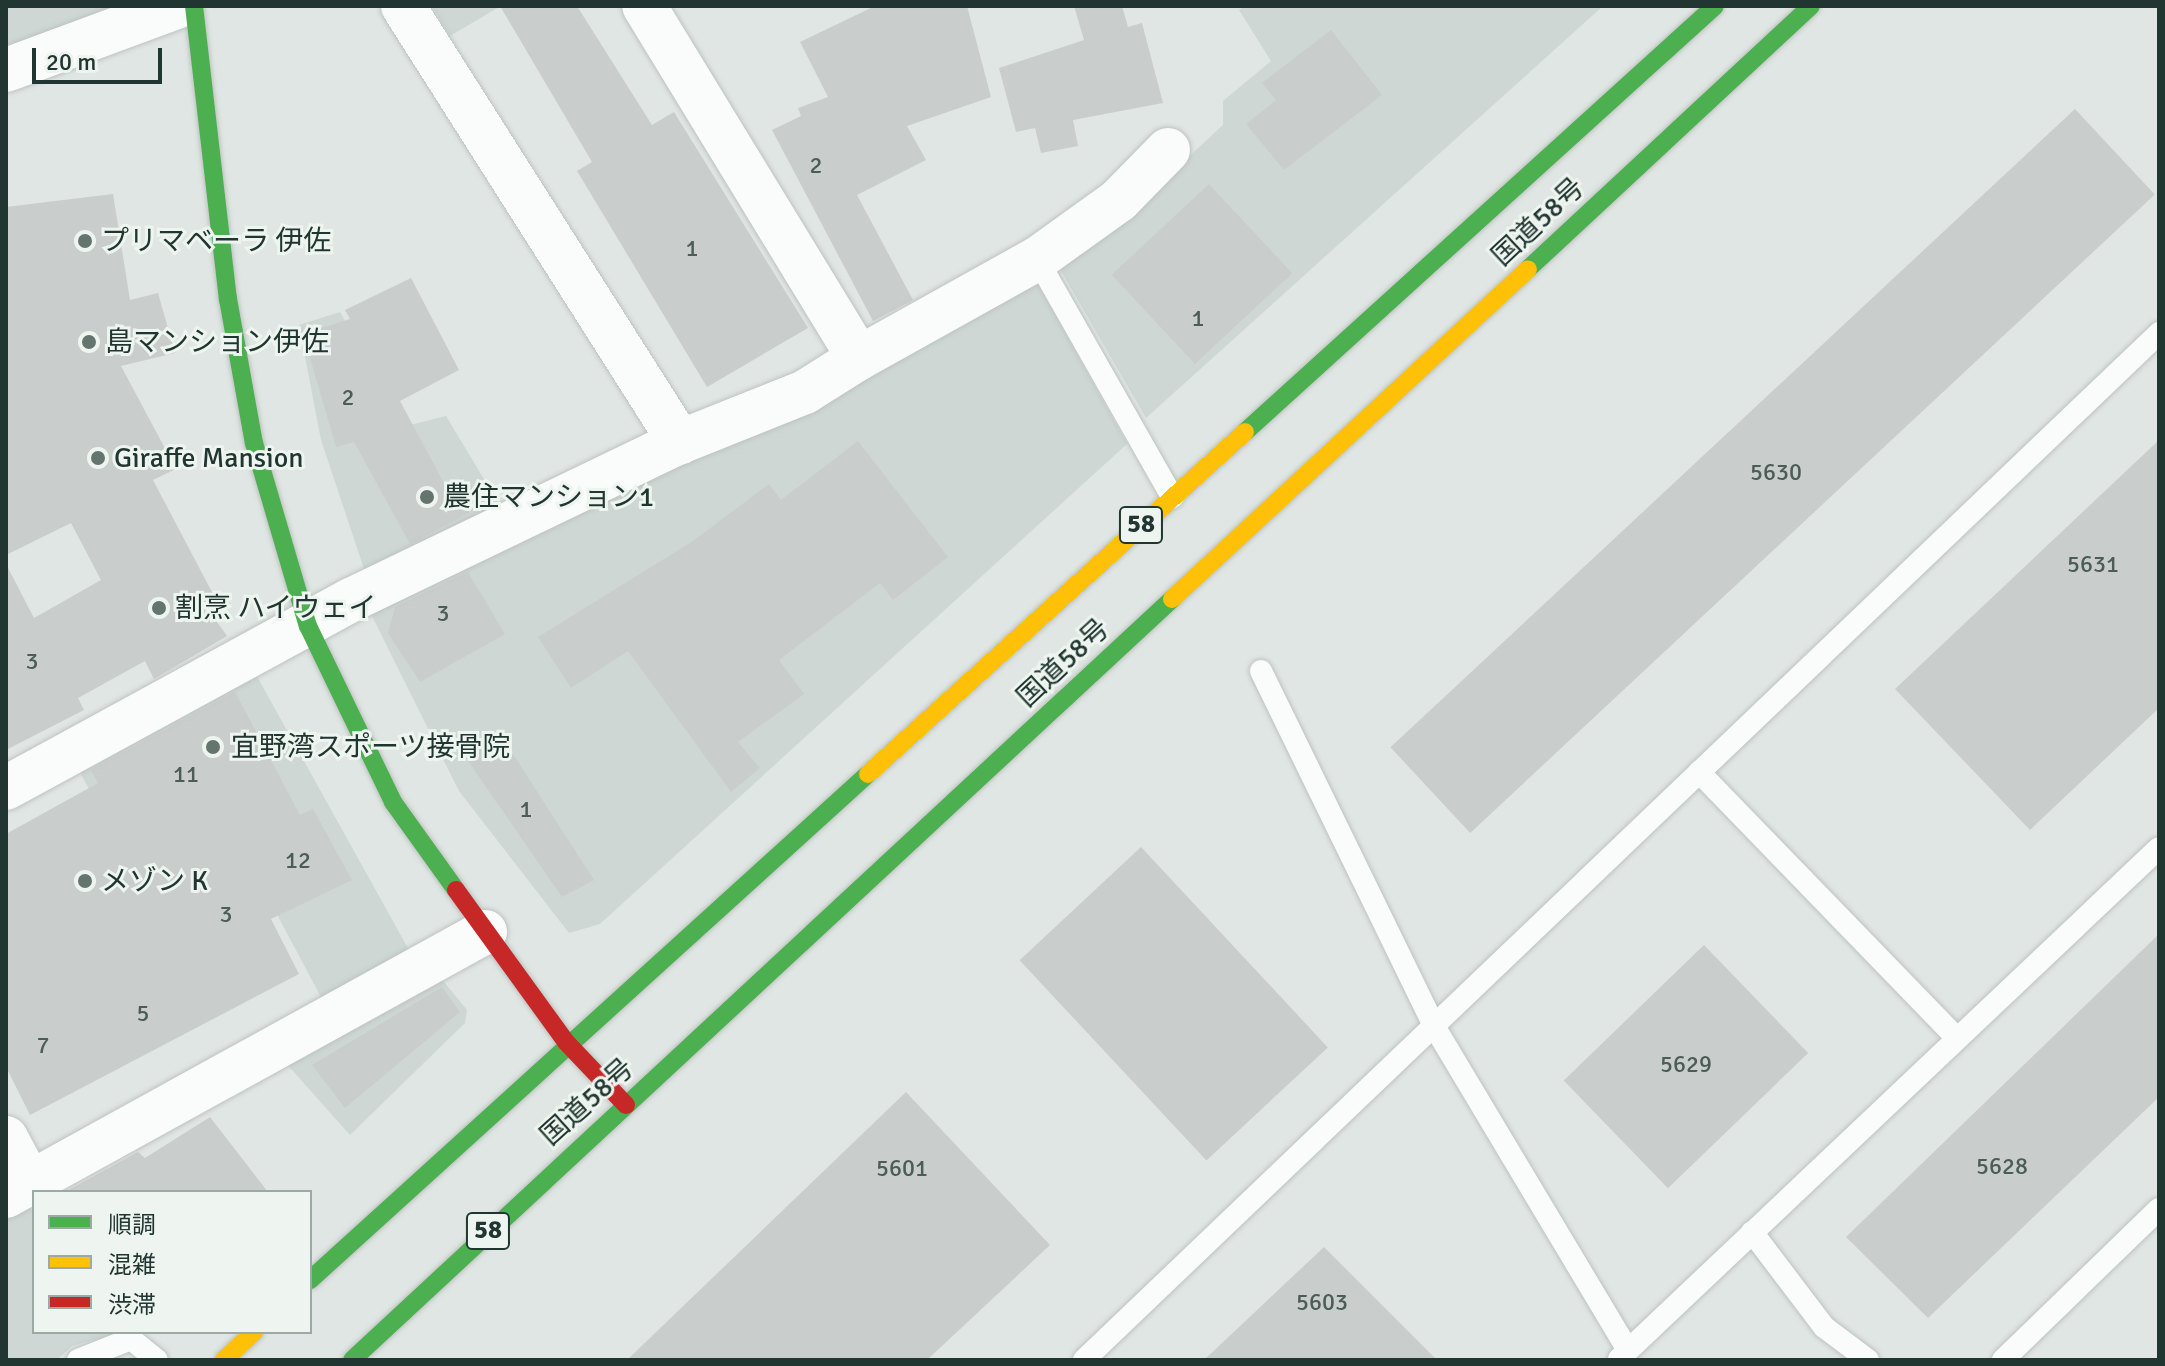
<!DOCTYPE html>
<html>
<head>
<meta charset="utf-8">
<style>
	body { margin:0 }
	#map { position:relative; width:2165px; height:1366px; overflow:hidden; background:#e0e6e3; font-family:Signika,"Noto Sans JP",sans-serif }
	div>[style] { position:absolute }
	.built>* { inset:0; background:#ced7d3 }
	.building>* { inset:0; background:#c9cecc; transform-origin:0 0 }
	.roads { filter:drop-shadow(0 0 2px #bdc3c0) drop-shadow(0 0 2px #bdc3c0) }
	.lane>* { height:22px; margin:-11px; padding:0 11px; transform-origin:11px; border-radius:11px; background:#fafbfb }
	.street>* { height:44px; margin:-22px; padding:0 22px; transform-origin:22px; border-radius:22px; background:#fafbfb }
	.fast>* { height:18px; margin:-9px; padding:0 9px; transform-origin:9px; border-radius:9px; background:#4caf50 }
	.slow>* { height:18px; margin:-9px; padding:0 9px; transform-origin:9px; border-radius:9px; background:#ffc107 }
	.jam>* { height:18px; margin:-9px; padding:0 9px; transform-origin:9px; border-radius:9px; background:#c62828 }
	.dots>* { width:22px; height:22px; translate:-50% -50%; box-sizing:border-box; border:4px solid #eef5f1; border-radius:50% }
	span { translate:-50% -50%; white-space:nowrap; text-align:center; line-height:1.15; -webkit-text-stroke:6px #eef5f1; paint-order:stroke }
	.number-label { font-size:24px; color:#4c5d58 }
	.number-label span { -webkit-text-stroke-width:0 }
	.shield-label span { padding:2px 6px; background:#eef5f1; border:2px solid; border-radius:6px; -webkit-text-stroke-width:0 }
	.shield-label { font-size:26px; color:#213630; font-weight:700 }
	.street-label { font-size:28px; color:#213630 }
	.poi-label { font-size:28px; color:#213630 }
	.left { translate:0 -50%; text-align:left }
	.frame { position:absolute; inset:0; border:8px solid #213630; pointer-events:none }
	.legend { position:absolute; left:32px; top:1190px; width:280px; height:144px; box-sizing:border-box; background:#eef5f1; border:2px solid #9ca9a4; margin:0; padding:10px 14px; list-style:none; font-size:24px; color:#213630 }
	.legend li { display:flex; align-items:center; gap:16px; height:40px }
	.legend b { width:40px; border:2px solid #9ca9a4 }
	.scale { position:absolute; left:32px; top:48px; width:130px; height:36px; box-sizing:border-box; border:4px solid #213630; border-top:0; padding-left:10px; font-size:24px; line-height:28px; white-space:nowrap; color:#213630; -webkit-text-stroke:6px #eef5f1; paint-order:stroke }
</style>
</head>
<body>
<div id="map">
	<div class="built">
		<i style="clip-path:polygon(6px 6px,123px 6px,6px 55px)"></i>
		<i style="clip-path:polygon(432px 6px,501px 6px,450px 36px)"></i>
		<i style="clip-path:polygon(1245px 6px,1603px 6px,1146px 418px,1057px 264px,1129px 212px,1223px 125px,1223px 101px,1271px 61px,1239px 10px)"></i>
		<i style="clip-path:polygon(1034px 277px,1127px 444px,600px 924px,569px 933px,459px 791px,366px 604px)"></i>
		<i style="clip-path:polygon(340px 312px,406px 426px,446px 416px,502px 509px,366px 575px,321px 440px,299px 325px)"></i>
		<i style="clip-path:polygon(254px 671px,409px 950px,321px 997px,233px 832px,139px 881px,76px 765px)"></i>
		<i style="clip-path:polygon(440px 977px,467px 1010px,465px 1023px,350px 1135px,284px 1061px)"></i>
		<i style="clip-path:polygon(26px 1201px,34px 1214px,34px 1332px,122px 1332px,72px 1346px,57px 1360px,6px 1360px,6px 1211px)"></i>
	</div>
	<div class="building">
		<i style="clip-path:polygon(500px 6px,577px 6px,652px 125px,674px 112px,808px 328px,707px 387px,577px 171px,592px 162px)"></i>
		<i style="clip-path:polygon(875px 6px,967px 6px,991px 97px,907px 126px,926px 160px,857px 195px,913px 300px,873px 321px,772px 130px,801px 116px,798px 108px,828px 97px,800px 42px)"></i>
		<i style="clip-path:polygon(1074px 6px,1122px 6px,1128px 27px,1142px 23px,1163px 103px,1073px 120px,1078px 146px,1041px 153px,1035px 128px,1016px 132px,999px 68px,1084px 40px)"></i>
		<i style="clip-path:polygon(1331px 30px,1382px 95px,1284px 170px,1246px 124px,1276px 100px,1262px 83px)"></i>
		<i style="left:2075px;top:109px;width:117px;height:936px;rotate:47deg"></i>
		<i style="left:1209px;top:184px;width:122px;height:133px;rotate:47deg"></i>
		<i style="clip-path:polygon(113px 194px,130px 300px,158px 293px,175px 353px,121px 366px,176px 469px,153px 480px,223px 613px,215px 619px,227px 636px,154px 679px,145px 661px,78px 698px,84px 710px,6px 750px,6px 564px,34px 618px,101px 580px,71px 523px,6px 555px,6px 207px)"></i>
		<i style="clip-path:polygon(411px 278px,459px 370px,400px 401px,445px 485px,462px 478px,476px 509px,410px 544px,354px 442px,336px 447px,303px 334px,350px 319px,345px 310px)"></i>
		<i style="clip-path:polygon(2159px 440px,2159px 708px,2030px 830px,1895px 689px)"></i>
		<i style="clip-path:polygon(858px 441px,948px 557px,893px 600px,880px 583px,779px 660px,804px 694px,738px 742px,760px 768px,731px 792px,628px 651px,571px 688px,538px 637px,693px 541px,769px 484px,781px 500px)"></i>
		<i style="clip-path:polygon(468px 572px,505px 634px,420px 682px,388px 633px,395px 607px)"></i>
		<i style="clip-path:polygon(235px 692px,300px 815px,313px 809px,352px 880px,271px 919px,299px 974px,30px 1115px,6px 1067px,6px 834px,98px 783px,91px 770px)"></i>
		<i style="clip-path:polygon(502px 737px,594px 880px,562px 897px,466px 758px)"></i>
		<i style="left:1141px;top:847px;width:274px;height:166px;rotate:47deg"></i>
		<i style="clip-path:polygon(2159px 934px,2159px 1097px,1928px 1318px,1846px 1237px)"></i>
		<i style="left:1704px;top:945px;width:150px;height:195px;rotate:46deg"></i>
		<i style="clip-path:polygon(442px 987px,460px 1012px,345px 1108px,312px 1065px)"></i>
		<i style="clip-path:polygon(906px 1092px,1050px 1245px,927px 1360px,627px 1360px)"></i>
		<i style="clip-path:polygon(210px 1117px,268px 1192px,65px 1192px,138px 1152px,145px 1158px)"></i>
		<i style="clip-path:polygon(1324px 1247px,1437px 1360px,1204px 1360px)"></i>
	</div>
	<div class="roads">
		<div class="lane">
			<i style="left:1037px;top:259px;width:274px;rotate:60.4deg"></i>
			<i style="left:1261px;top:671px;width:395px;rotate:64deg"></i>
			<i style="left:1434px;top:1026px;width:376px;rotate:59.1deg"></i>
			<i style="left:1699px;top:772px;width:371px;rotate:45.9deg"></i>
			<i style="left:1752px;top:1232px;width:119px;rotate:52.8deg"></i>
			<i style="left:1824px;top:1327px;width:55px;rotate:36.9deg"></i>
			<i style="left:1619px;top:1359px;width:743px;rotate:-43.42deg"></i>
			<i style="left:78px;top:1360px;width:57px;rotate:-21.6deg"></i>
			<i style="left:131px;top:1339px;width:33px;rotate:39deg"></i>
			<i style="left:1084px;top:1360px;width:1487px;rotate:-43.69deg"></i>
			<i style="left:2003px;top:1360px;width:217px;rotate:-44.1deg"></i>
		</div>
		<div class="street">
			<i style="left:403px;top:6px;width:517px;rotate:57.57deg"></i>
			<i style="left:6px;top:70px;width:184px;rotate:-20.3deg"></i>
			<i style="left:859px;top:358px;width:204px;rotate:-29.1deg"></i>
			<i style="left:1037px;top:259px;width:101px;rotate:-35.7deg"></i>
			<i style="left:1119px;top:200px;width:70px;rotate:-45.6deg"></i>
			<i style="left:6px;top:788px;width:393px;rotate:-28.6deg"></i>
			<i style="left:351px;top:600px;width:365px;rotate:-25.7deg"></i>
			<i style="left:680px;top:442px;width:135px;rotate:-21.8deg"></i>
			<i style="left:805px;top:392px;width:64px;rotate:-32.2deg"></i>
			<i style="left:859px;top:358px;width:412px;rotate:-121.4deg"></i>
			<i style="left:6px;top:1138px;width:51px;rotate:61.9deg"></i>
			<i style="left:6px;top:1196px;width:547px;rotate:-28.86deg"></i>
		</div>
		<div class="fast">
			<i style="left:194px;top:6px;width:295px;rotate:83.4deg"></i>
			<i style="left:228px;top:299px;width:146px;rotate:79.8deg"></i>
			<i style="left:254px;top:443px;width:191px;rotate:73.6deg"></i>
			<i style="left:308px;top:626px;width:195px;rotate:64.2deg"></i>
			<i style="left:393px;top:802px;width:108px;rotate:54.4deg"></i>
			<i style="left:1528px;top:269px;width:386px;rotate:-42.9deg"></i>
			<i style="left:1245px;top:432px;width:634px;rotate:-42.19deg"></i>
			<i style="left:310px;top:1280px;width:753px;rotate:-42.2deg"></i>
			<i style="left:352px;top:1360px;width:1119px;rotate:-42.86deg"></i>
		</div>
		<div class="slow">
			<i style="left:1172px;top:599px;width:485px;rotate:-42.8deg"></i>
			<i style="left:868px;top:774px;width:509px;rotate:-42.21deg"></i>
			<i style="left:224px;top:1360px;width:41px;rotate:-43deg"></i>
		</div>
		<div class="jam">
			<i style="left:456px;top:890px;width:188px;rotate:54.1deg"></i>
			<i style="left:566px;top:1042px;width:87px;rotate:46.4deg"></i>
		</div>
	</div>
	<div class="dots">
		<i style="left:85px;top:241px;background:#64746f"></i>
		<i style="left:89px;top:342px;background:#64746f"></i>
		<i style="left:98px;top:458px;background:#64746f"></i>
		<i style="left:427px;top:497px;background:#64746f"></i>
		<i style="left:159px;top:608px;background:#64746f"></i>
		<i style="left:213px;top:747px;background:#64746f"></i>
		<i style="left:85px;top:881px;background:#64746f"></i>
	</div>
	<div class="number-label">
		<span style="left:816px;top:166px">2</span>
		<span style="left:692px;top:249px">1</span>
		<span style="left:1198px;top:319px">1</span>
		<span style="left:348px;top:398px">2</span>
		<span style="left:1776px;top:473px">5630</span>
		<span style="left:2093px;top:565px">5631</span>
		<span style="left:443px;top:614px">3</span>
		<span style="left:32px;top:662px">3</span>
		<span style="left:186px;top:775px">11</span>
		<span style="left:526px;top:810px">1</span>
		<span style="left:298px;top:861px">12</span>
		<span style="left:226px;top:915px">3</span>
		<span style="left:143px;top:1014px">5</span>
		<span style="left:43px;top:1046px">7</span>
		<span style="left:1686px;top:1065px">5629</span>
		<span style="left:2002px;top:1167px">5628</span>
		<span style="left:902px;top:1169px">5601</span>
		<span style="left:1322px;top:1303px">5603</span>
	</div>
	<div class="shield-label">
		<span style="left:1141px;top:525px">58</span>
		<span style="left:488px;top:1231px">58</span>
	</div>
	<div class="street-label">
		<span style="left:1538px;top:222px;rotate:-43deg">国道58号</span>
		<span style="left:1063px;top:663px;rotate:-43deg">国道58号</span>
		<span style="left:587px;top:1102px;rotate:-42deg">国道58号</span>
	</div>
	<div class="poi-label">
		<span class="left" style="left:101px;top:241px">プリマベーラ 伊佐</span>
		<span class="left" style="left:105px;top:342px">島マンション伊佐</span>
		<span class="left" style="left:114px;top:458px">Giraffe Mansion</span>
		<span class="left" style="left:443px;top:497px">農住マンション1</span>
		<span class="left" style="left:175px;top:608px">割烹 ハイウェイ</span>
		<span class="left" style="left:231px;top:747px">宜野湾スポーツ接骨院</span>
		<span class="left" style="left:101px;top:881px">メゾン K</span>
	</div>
	<div class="frame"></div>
	<ul class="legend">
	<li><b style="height:10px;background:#4caf50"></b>順調</li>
	<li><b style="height:10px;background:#ffc107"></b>混雑</li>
	<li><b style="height:10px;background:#c62828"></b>渋滞</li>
	</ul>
	<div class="scale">20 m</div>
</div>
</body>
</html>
